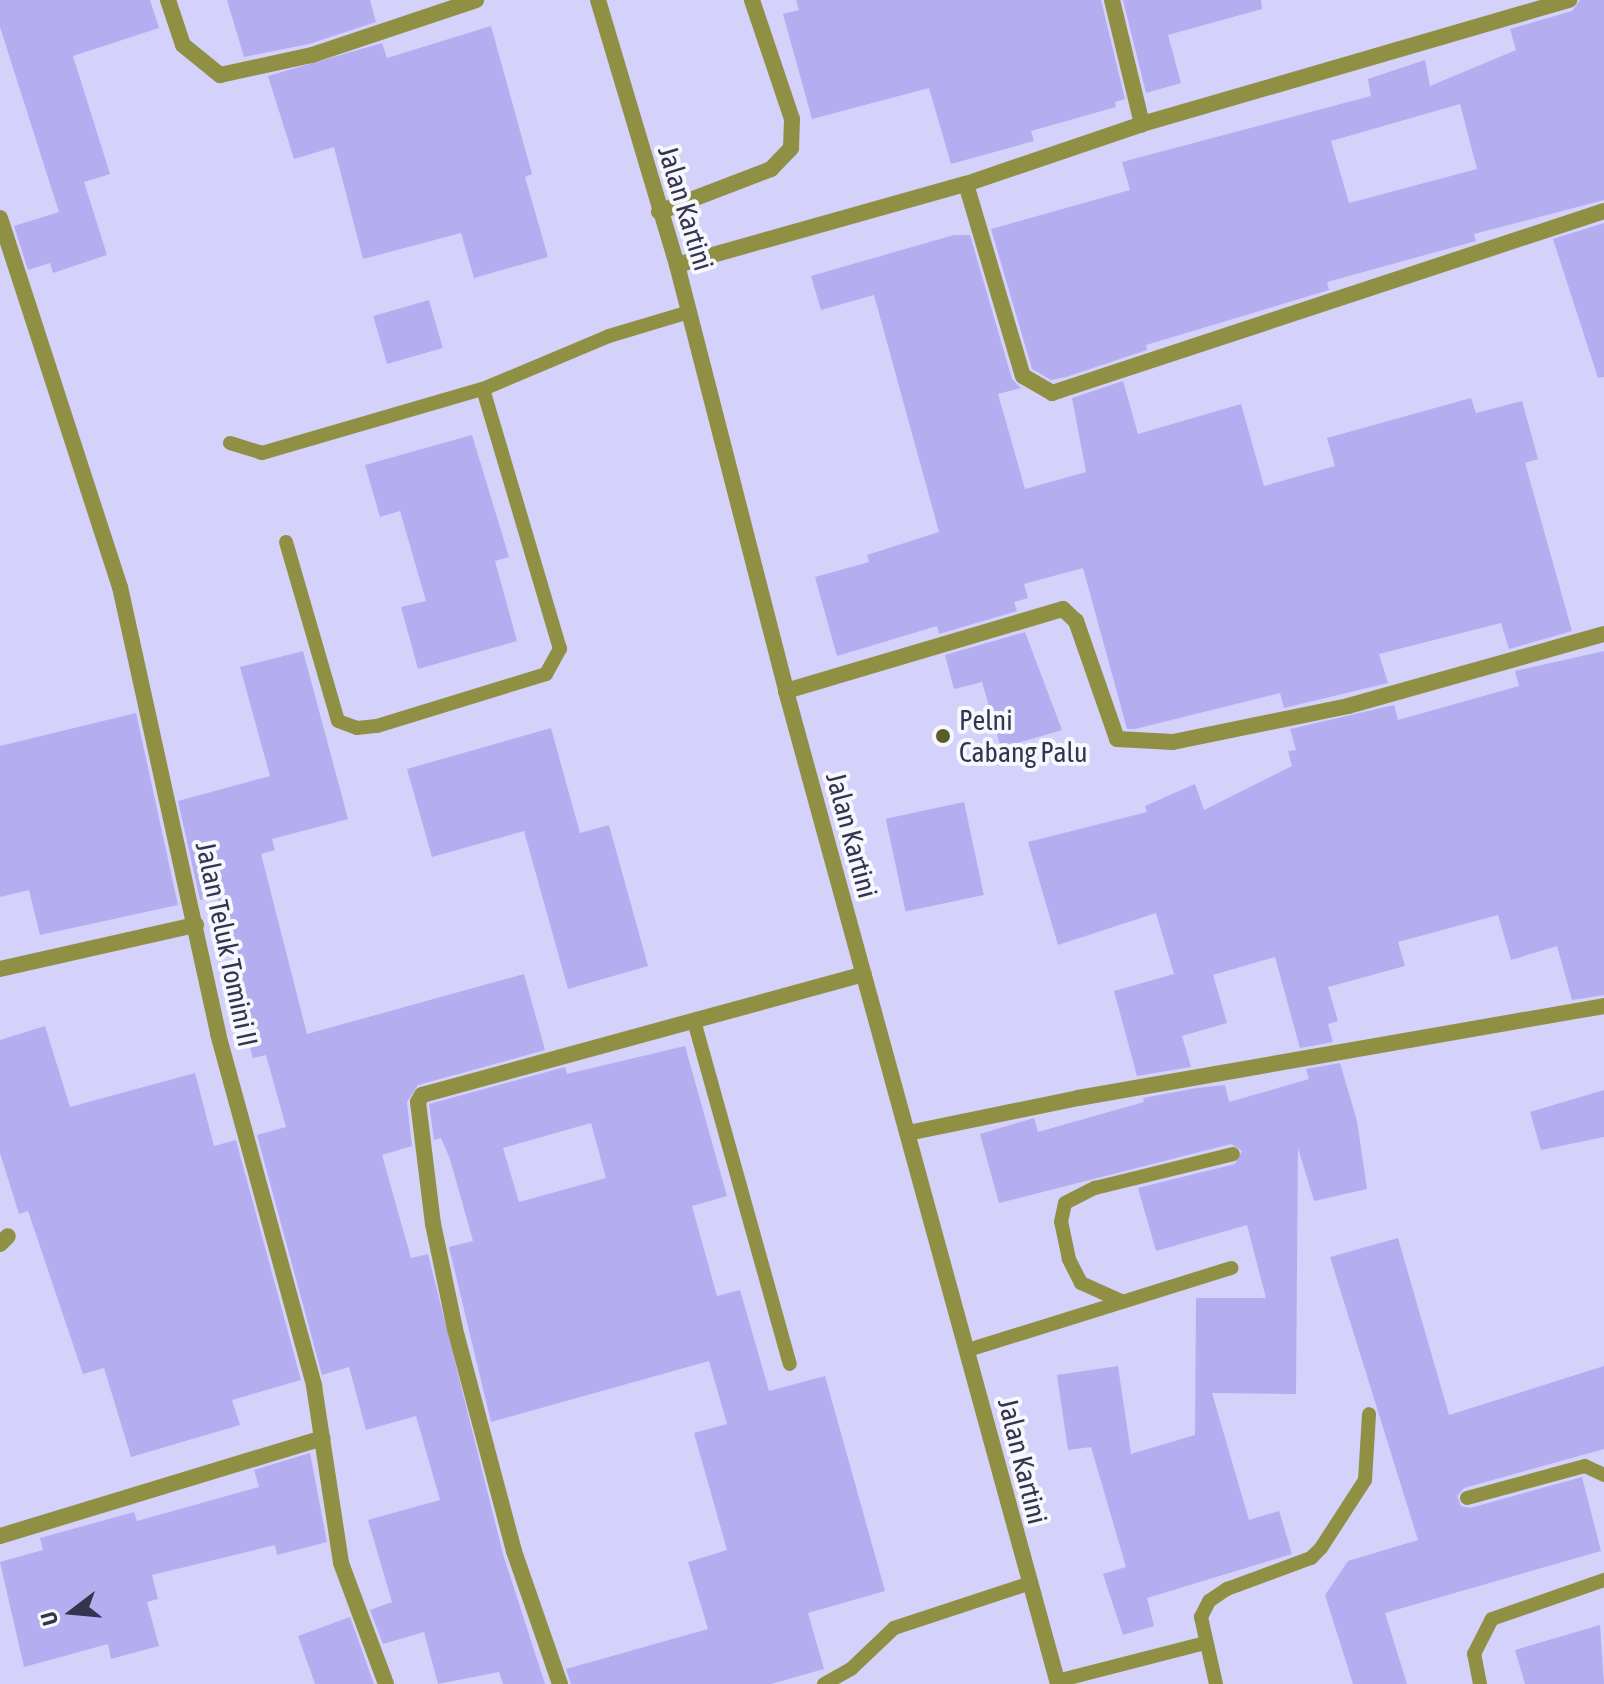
<!DOCTYPE html>
<html>
<head>
<meta charset="utf-8">
<style>
	body { margin:0 }
	#map { position:relative; width:1604px; height:1684px; overflow:hidden; background:#d4d1fb; font-family:"Asap Condensed",sans-serif }
	div>[style] { position:absolute }
	.building>* { inset:0; background:#b4aef1; transform-origin:0 0 }
	.lane>* { height:14px; margin:-7px; padding:0 7px; transform-origin:7px; border-radius:7px; background:#909045 }
	.street>* { height:16px; margin:-8px; padding:0 8px; transform-origin:8px; border-radius:8px; background:#909045 }
	.dots>* { width:22px; height:22px; translate:-50% -50%; box-sizing:border-box; border:4px solid #f7f7fe; border-radius:50% }
	span { translate:-50% -50%; white-space:nowrap; text-align:center; line-height:1.15; -webkit-text-stroke:8px #f7f7fe; paint-order:stroke }
	.street-label { font-size:28px; color:#36334e }
	.poi-label { font-size:28px; color:#36334e }
	.left { translate:0 -50%; text-align:left }
	.north { position:absolute; left:32px; top:1572px; width:80px; height:80px; -webkit-text-stroke:6px #f7f7fe; paint-order:stroke; rotate:254deg; font-size:22px; font-weight:700; line-height:32px; text-align:center; color:#36334e }
	.north::after { content:''; display:block; margin:auto; width:28px; height:36px; background:#36334e; clip-path:polygon(50% 0,100% 100%,50% 72%,0 100%) }
</style>
</head>
<body>
<div id="map">
	<div class="building">
		<i style="clip-path:polygon(0 0,150px 0,159px 28px,73px 56px,110px 174px,84px 182px,107px 255px,53px 273px,50px 263px,28px 270px,14px 226px,59px 212px,0 27px)"></i>
		<i style="clip-path:polygon(227px 0,370px 0,376px 22px,309px 44px,244px 57px)"></i>
		<i style="clip-path:polygon(796px 0,1101px 0,1125px 99px,1115px 102px,1116px 107px,1031px 131px,1034px 141px,951px 164px,929px 88px,812px 119px,783px 14px,799px 10px)"></i>
		<i style="clip-path:polygon(1123px 0,1261px 0,1262px 9px,1168px 35px,1181px 83px,1146px 93px)"></i>
		<i style="clip-path:polygon(evenodd,1580px 0,1604px 0,1604px 200px,1474px 234px,1476px 241px,1327px 282px,1329px 290px,1146px 345px,1147px 350px,1066px 377px,1051px 380px,1032px 369px,991px 229px,1130px 190px,1122px 162px,1371px 96px,1368px 79px,1425px 60px,1430px 86px,1516px 50px,1510px 29px,1572px 11px,1580px 0,1460px 104px,1477px 169px,1349px 203px,1331px 141px,1460px 104px)"></i>
		<i style="clip-path:polygon(491px 26px,532px 174px,525px 177px,548px 257px,474px 278px,461px 233px,363px 259px,334px 147px,294px 159px,268px 76px,382px 43px,387px 58px)"></i>
		<i style="clip-path:polygon(1604px 223px,1604px 377px,1598px 378px,1553px 239px)"></i>
		<i style="clip-path:polygon(954px 235px,970px 235px,1012px 379px,1021px 388px,998px 394px,1025px 489px,1086px 472px,1072px 398px,1123px 381px,1138px 434px,1241px 404px,1264px 486px,1335px 466px,1327px 438px,1471px 398px,1476px 413px,1522px 401px,1538px 459px,1525px 463px,1572px 631px,1509px 649px,1501px 623px,1379px 654px,1388px 683px,1284px 708px,1280px 693px,1135px 729px,1127px 729px,1083px 568px,1024px 584px,1028px 598px,1014px 602px,1017px 611px,939px 634px,937px 626px,837px 656px,815px 577px,869px 562px,867px 555px,939px 532px,874px 295px,821px 310px,811px 276px)"></i>
		<i style="left:429px;top:300px;width:50px;height:58px;rotate:74deg"></i>
		<i style="clip-path:polygon(472px 435px,509px 557px,495px 561px,517px 641px,418px 669px,401px 607px,426px 601px,400px 511px,380px 517px,365px 465px)"></i>
		<i style="clip-path:polygon(1025px 632px,1062px 730px,1001px 748px,982px 682px,954px 689px,945px 655px)"></i>
		<i style="clip-path:polygon(303px 651px,348px 819px,272px 839px,275px 850px,261px 854px,307px 1034px,524px 974px,545px 1050px,418px 1085px,407px 1102px,412px 1146px,382px 1155px,411px 1258px,428px 1254px,503px 1554px,545px 1684px,503px 1684px,499px 1672px,438px 1684px,424px 1632px,383px 1644px,370px 1610px,392px 1602px,368px 1520px,440px 1500px,416px 1416px,366px 1430px,349px 1367px,322px 1375px,257px 1135px,286px 1127px,266px 1055px,253px 1058px,237px 1002px,246px 1000px,217px 896px,200px 900px,178px 801px,270px 776px,240px 667px)"></i>
		<i style="clip-path:polygon(1604px 651px,1604px 995px,1572px 1000px,1557px 946px,1511px 960px,1498px 915px,1398px 942px,1405px 966px,1328px 987px,1338px 1021px,1328px 1024px,1333px 1042px,1300px 1048px,1275px 957px,1213px 975px,1227px 1023px,1182px 1036px,1191px 1067px,1137px 1076px,1114px 991px,1174px 974px,1156px 913px,1058px 945px,1028px 842px,1147px 812px,1145px 806px,1195px 784px,1204px 810px,1292px 766px,1288px 751px,1296px 750px,1290px 729px,1394px 705px,1398px 720px,1519px 686px,1515px 671px)"></i>
		<i style="clip-path:polygon(136px 713px,178px 905px,40px 935px,29px 890px,0 897px,0 746px)"></i>
		<i style="clip-path:polygon(551px 728px,580px 833px,609px 825px,648px 966px,568px 989px,524px 831px,432px 857px,407px 769px)"></i>
		<i style="left:964px;top:802px;width:95px;height:80px;rotate:78deg"></i>
		<i style="clip-path:polygon(45px 1026px,70px 1107px,195px 1073px,214px 1146px,236px 1140px,301px 1380px,232px 1400px,240px 1425px,131px 1457px,104px 1368px,83px 1374px,28px 1211px,19px 1214px,0 1153px,0 1040px)"></i>
		<i style="clip-path:polygon(evenodd,685px 1046px,727px 1196px,692px 1206px,717px 1296px,740px 1290px,769px 1391px,825px 1376px,885px 1591px,808px 1613px,824px 1669px,771px 1684px,571px 1684px,566px 1669px,708px 1629px,688px 1562px,727px 1550px,694px 1433px,727px 1424px,709px 1361px,491px 1422px,449px 1247px,473px 1241px,450px 1159px,441px 1138px,434px 1140px,429px 1104px,565px 1067px,567px 1074px,685px 1046px,591px 1123px,606px 1178px,519px 1202px,503px 1148px,591px 1123px)"></i>
		<i style="clip-path:polygon(1340px 1063px,1357px 1121px,1367px 1189px,1314px 1201px,1298px 1148px,1296px 1394px,1212px 1393px,1249px 1520px,1279px 1511px,1292px 1554px,1147px 1598px,1154px 1626px,1123px 1635px,1103px 1574px,1126px 1567px,1091px 1447px,1068px 1450px,1057px 1375px,1118px 1366px,1131px 1454px,1195px 1435px,1196px 1298px,1266px 1298px,1247px 1225px,1156px 1251px,1138px 1188px,1235px 1164px,1242px 1151px,1231px 1144px,999px 1203px,980px 1134px,1034px 1118px,1038px 1132px,1144px 1102px,1143px 1098px,1197px 1088px,1225px 1085px,1229px 1102px,1309px 1079px,1306px 1069px)"></i>
		<i style="clip-path:polygon(1604px 1090px,1604px 1137px,1541px 1150px,1530px 1112px)"></i>
		<i style="clip-path:polygon(1398px 1238px,1449px 1415px,1604px 1366px,1604px 1449px,1464px 1488px,1457px 1496px,1461px 1506px,1470px 1508px,1582px 1477px,1601px 1551px,1385px 1613px,1407px 1684px,1353px 1684px,1325px 1595px,1348px 1561px,1418px 1540px,1330px 1257px)"></i>
		<i style="clip-path:polygon(310px 1453px,327px 1542px,277px 1555px,275px 1545px,152px 1575px,158px 1599px,147px 1602px,159px 1646px,111px 1659px,108px 1644px,24px 1667px,0 1562px,43px 1550px,40px 1538px,134px 1512px,137px 1521px,259px 1487px,254px 1470px)"></i>
		<i style="clip-path:polygon(350px 1617px,374px 1684px,315px 1684px,298px 1636px)"></i>
		<i style="clip-path:polygon(1600px 1625px,1604px 1684px,1525px 1684px,1515px 1650px)"></i>
	</div>
	<div class="lane">
		<i style="left:230px;top:443px;width:34px;rotate:17deg"></i>
		<i style="left:262px;top:453px;width:230px;rotate:-16.2deg"></i>
		<i style="left:483px;top:389px;width:137px;rotate:-22.8deg"></i>
		<i style="left:609px;top:336px;width:84px;rotate:-16.7deg"></i>
		<i style="left:286px;top:542px;width:186px;rotate:73.8deg"></i>
		<i style="left:338px;top:721px;width:20px;rotate:20deg"></i>
		<i style="left:357px;top:728px;width:20px;rotate:-6deg"></i>
		<i style="left:377px;top:726px;width:177px;rotate:-17.1deg"></i>
		<i style="left:546px;top:674px;width:29px;rotate:-61deg"></i>
		<i style="left:560px;top:649px;width:271px;rotate:-106.5deg"></i>
		<i style="left:694px;top:1021px;width:356px;rotate:74.4deg"></i>
		<i style="left:1121px;top:1301px;width:44px;rotate:-155.8deg"></i>
		<i style="left:1081px;top:1283px;width:27px;rotate:-117deg"></i>
		<i style="left:1069px;top:1259px;width:38px;rotate:-102deg"></i>
		<i style="left:1061px;top:1222px;width:19px;rotate:-78deg"></i>
		<i style="left:1065px;top:1203px;width:34px;rotate:-27deg"></i>
		<i style="left:1095px;top:1188px;width:142px;rotate:-13.8deg"></i>
		<i style="left:968px;top:1350px;width:276px;rotate:-17.3deg"></i>
		<i style="left:1467px;top:1498px;width:122px;rotate:-15.2deg"></i>
		<i style="left:1585px;top:1466px;width:21px;rotate:25deg"></i>
		<i style="left:1057px;top:1681px;width:153px;rotate:-14.4deg"></i>
		<i style="left:824px;top:1684px;width:31px;rotate:-29deg"></i>
		<i style="left:851px;top:1669px;width:59px;rotate:-43.6deg"></i>
		<i style="left:894px;top:1628px;width:141px;rotate:-18.2deg"></i>
		<i style="left:1216px;top:1684px;width:69px;rotate:-102.6deg"></i>
		<i style="left:1201px;top:1617px;width:18px;rotate:-63deg"></i>
		<i style="left:1209px;top:1601px;width:22px;rotate:-34deg"></i>
		<i style="left:1227px;top:1589px;width:90px;rotate:-20.3deg"></i>
		<i style="left:1311px;top:1558px;width:14px;rotate:-45deg"></i>
		<i style="left:1321px;top:1548px;width:81px;rotate:-57.1deg"></i>
		<i style="left:1365px;top:1480px;width:66px;rotate:-86.5deg"></i>
		<i style="left:1480px;top:1684px;width:31px;rotate:-101deg"></i>
		<i style="left:1474px;top:1654px;width:39px;rotate:-63deg"></i>
		<i style="left:1492px;top:1619px;width:119px;rotate:-19.2deg"></i>
	</div>
	<div class="street">
		<i style="left:168px;top:0;width:47px;rotate:71.6deg"></i>
		<i style="left:183px;top:45px;width:48px;rotate:39deg"></i>
		<i style="left:220px;top:75px;width:94px;rotate:-12.3deg"></i>
		<i style="left:312px;top:55px;width:173px;rotate:-18.5deg"></i>
		<i style="left:598px;top:0;width:277px;rotate:73.4deg"></i>
		<i style="left:677px;top:265px;width:440px;rotate:75.6deg"></i>
		<i style="left:786px;top:691px;width:1030px;rotate:74.68deg"></i>
		<i style="left:1112px;top:0;width:128px;rotate:76.4deg"></i>
		<i style="left:966px;top:184px;width:200px;rotate:73.5deg"></i>
		<i style="left:1023px;top:376px;width:34px;rotate:30deg"></i>
		<i style="left:1052px;top:393px;width:581px;rotate:-18.25deg"></i>
		<i style="left:659px;top:212px;width:120px;rotate:-21deg"></i>
		<i style="left:771px;top:169px;width:29px;rotate:-46deg"></i>
		<i style="left:791px;top:148px;width:29px;rotate:-88deg"></i>
		<i style="left:792px;top:119px;width:126px;rotate:-108.6deg"></i>
		<i style="left:0;top:218px;width:388px;rotate:72deg"></i>
		<i style="left:120px;top:587px;width:458px;rotate:77.6deg"></i>
		<i style="left:218px;top:1034px;width:365px;rotate:74.7deg"></i>
		<i style="left:314px;top:1386px;width:179px;rotate:81.3deg"></i>
		<i style="left:341px;top:1563px;width:129px;rotate:69.6deg"></i>
		<i style="left:677px;top:265px;width:300px;rotate:-15.7deg"></i>
		<i style="left:966px;top:184px;width:186px;rotate:-18.8deg"></i>
		<i style="left:1142px;top:124px;width:445px;rotate:-16.2deg"></i>
		<i style="left:786px;top:691px;width:289px;rotate:-16.5deg"></i>
		<i style="left:1063px;top:609px;width:18px;rotate:43deg"></i>
		<i style="left:1076px;top:621px;width:125px;rotate:70.8deg"></i>
		<i style="left:1117px;top:739px;width:56px;rotate:3.1deg"></i>
		<i style="left:1173px;top:742px;width:179px;rotate:-11.6deg"></i>
		<i style="left:1348px;top:706px;width:266px;rotate:-15.7deg"></i>
		<i style="left:0;top:969px;width:201px;rotate:-12.7deg"></i>
		<i style="left:908px;top:1133px;width:174px;rotate:-11.6deg"></i>
		<i style="left:1078px;top:1098px;width:534px;rotate:-9.92deg"></i>
		<i style="left:0;top:1244px;width:11px;rotate:-45deg"></i>
		<i style="left:0;top:1536px;width:337px;rotate:-16.9deg"></i>
		<i style="left:560px;top:1684px;width:141px;rotate:-109.1deg"></i>
		<i style="left:514px;top:1551px;width:230px;rotate:-104.9deg"></i>
		<i style="left:455px;top:1329px;width:107px;rotate:-101.8deg"></i>
		<i style="left:433px;top:1224px;width:123px;rotate:-97deg"></i>
		<i style="left:418px;top:1102px;width:8px;rotate:-60deg"></i>
		<i style="left:422px;top:1095px;width:458px;rotate:-15.3deg"></i>
	</div>
	<div class="dots">
		<i style="left:943px;top:736px;background:#5c5c29"></i>
	</div>
	<div class="street-label">
		<span style="left:686px;top:208px;rotate:73deg">Jalan Kartini</span>
		<span style="left:852px;top:835px;rotate:75deg">Jalan Kartini</span>
		<span style="left:227px;top:944px;rotate:78deg">Jalan Teluk Tomini II</span>
		<span style="left:1023px;top:1461px;rotate:76deg">Jalan Kartini</span>
	</div>
	<div class="poi-label">
		<span class="left" style="left:959px;top:736px">Pelni<br>Cabang Palu</span>
	</div>
	<div class="north">U</div>
</div>
</body>
</html>
